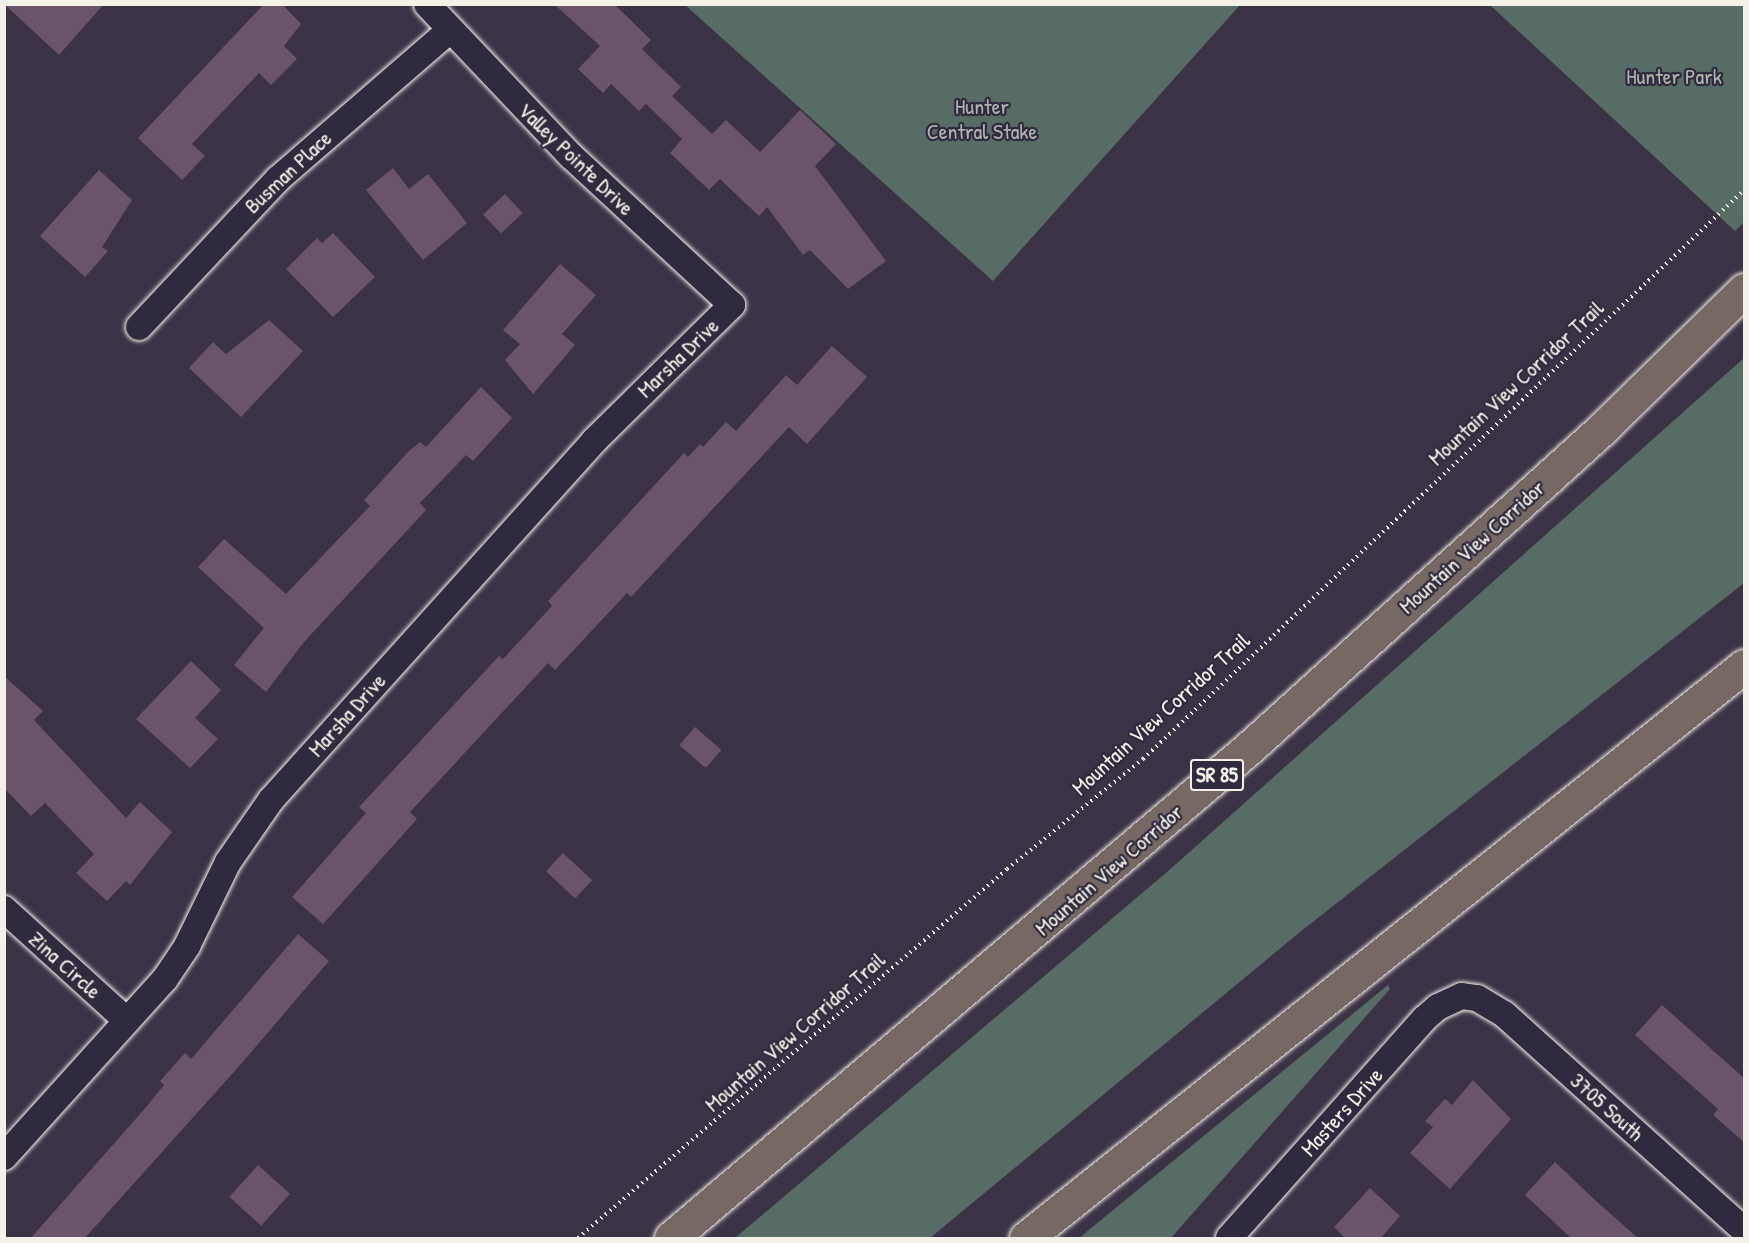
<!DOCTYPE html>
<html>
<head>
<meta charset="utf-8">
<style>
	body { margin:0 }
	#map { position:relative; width:1749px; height:1243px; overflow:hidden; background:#3b3246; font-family:"Patrick Hand",sans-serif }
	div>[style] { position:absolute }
	.green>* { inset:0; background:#586c66 }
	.building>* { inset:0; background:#69546a; transform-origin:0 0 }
	.path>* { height:4px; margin-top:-2px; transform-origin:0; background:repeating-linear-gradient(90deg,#f4f1e8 0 1.5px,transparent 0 6px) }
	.roads { filter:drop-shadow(0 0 2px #f4f1e8) drop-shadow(0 0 2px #f4f1e8) }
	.minor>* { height:26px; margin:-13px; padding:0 13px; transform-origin:13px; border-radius:13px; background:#2f2a3d }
	.trunk>* { height:33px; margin:-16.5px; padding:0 16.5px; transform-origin:16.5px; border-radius:16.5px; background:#766964 }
	span { translate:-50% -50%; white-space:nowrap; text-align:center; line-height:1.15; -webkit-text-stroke:4.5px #2f2a3d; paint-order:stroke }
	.shield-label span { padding:2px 4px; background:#2f2a3d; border:2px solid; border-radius:4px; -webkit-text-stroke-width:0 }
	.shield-label { font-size:21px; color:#f4f1e8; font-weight:700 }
	.park-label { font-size:22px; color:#aeb5ae }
	.street-label { font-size:22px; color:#f4f1e8 }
	.frame { position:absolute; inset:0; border:6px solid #f4f1e8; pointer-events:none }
</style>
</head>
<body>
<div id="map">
	<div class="green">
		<i style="clip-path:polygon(685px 5px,1240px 5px,993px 281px)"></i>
		<i style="clip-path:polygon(1490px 5px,1744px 5px,1744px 222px,1735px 231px)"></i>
		<i style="clip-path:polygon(1744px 358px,1744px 583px,1300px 932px,930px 1238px,735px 1238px,1167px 872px)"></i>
		<i style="clip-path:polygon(1388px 985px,1390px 989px,1171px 1238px,1079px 1238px)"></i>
	</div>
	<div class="building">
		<i style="clip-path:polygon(4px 4px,104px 4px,59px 55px)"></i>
		<i style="clip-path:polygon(264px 4px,282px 4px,301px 24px,284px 46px,297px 59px,271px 85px,259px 73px,192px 144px,205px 156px,182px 180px,138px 138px)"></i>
		<i style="clip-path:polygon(554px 4px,614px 4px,651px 40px,642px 49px,681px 87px,672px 96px,712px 134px,726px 120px,760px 152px,800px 110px,836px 144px,815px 166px,886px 261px,848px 289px,810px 250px,803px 255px,767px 207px,759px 216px,720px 179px,709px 190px,670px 153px,682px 139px,646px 104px,639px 111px,611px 84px,603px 93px,578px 69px,600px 46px)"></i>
		<i style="clip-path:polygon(393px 168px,409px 189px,428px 174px,467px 223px,423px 260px,366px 190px)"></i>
		<i style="clip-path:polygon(99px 170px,132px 200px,102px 247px,108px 251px,85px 277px,40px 236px)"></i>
		<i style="left:505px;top:194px;width:26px;height:30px;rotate:47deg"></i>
		<i style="clip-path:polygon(333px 233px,375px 277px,333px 317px,286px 269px,317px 238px,322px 243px)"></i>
		<i style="clip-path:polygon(560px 264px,596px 295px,562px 334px,575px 345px,533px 394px,505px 360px,520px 344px,503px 330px)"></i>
		<i style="clip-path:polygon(269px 320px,303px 351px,241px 417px,189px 368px,213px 342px,226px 354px)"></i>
		<i style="clip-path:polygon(832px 346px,867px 377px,807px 444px,789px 427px,631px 597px,627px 593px,555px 670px,548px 663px,410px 812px,417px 819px,323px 924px,292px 897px,366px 813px,359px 807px,499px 656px,503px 659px,552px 606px,548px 601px,684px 453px,688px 457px,700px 444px,703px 447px,726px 422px,736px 431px,786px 375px,797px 385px)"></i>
		<i style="clip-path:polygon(481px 387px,512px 418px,473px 461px,466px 455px,420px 503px,426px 510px,304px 642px,266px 692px,234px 665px,264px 628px,198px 567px,224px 539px,286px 594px,370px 506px,364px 500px,409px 451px,420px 442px,426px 447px)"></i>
		<i style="clip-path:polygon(191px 661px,221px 690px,195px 718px,218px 739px,190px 768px,136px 719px)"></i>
		<i style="clip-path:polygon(4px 676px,43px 711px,34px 720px,126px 818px,140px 802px,172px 832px,130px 885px,126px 881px,107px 901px,76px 873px,94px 854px,45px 803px,31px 816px,4px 788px)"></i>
		<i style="left:695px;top:727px;width:35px;height:24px;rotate:41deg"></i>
		<i style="left:563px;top:853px;width:40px;height:25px;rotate:43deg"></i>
		<i style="clip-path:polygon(298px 934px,329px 961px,241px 1064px,84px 1239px,30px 1239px,147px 1106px,164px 1085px,160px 1081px,185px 1053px,191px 1059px)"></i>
		<i style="clip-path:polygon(1662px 1005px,1744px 1078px,1744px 1142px,1713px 1115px,1718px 1109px,1635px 1035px)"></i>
		<i style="clip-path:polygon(1473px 1080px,1511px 1119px,1450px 1189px,1410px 1153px,1433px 1127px,1425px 1121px,1445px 1099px,1452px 1105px)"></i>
		<i style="clip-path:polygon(1555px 1162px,1595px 1200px,1639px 1239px,1572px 1239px,1525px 1195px)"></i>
		<i style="left:258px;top:1165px;width:43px;height:43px;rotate:42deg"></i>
		<i style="clip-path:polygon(1370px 1188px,1400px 1216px,1380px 1239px,1346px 1239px,1334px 1227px)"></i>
	</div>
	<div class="path">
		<i style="left:578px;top:1238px;width:566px;rotate:-40.7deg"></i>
		<i style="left:1007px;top:869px;width:175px;rotate:-39deg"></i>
		<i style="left:1143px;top:759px;width:828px;rotate:-43.43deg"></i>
	</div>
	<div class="roads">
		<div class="minor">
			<i style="left:139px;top:327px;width:203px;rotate:-46.8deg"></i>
			<i style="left:278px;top:179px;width:226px;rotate:-40.9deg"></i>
			<i style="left:4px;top:909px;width:166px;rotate:42.3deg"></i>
			<i style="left:4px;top:1157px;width:240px;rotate:-47.9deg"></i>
			<i style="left:165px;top:979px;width:40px;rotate:-56deg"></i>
			<i style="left:187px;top:946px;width:93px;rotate:-64deg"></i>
			<i style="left:228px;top:862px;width:75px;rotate:-55.3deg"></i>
			<i style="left:271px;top:800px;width:483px;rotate:-48deg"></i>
			<i style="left:594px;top:441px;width:194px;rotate:-44.6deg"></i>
			<i style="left:732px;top:305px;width:219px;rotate:-137.2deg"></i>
			<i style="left:571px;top:156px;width:209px;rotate:-133.5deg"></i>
			<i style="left:1229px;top:1238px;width:293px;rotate:-48.3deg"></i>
			<i style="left:1424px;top:1019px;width:18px;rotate:-41deg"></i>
			<i style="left:1438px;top:1007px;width:26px;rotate:-25deg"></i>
			<i style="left:1462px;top:996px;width:15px;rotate:8deg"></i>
			<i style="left:1477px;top:998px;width:31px;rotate:31deg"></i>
			<i style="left:1504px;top:1014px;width:323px;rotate:42deg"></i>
		</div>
		<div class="trunk">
			<i style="left:671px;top:1238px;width:758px;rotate:-40.29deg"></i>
			<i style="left:1249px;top:748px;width:481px;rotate:-42.1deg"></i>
			<i style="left:1606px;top:425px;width:193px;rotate:-44.4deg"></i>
			<i style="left:1026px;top:1238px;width:918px;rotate:-38.54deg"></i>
		</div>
	</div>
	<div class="shield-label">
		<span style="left:1217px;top:775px">SR 85</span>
	</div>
	<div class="park-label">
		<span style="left:1674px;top:77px">Hunter Park</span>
		<span style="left:982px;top:119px">Hunter<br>Central Stake</span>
	</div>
	<div class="street-label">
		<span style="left:576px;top:159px;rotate:44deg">Valley Pointe Drive</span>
		<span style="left:288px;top:172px;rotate:-43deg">Busman Place</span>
		<span style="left:678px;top:358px;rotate:-44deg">Marsha Drive</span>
		<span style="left:1516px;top:383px;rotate:-43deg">Mountain View Corridor Trail</span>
		<span style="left:1472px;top:547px;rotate:-42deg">Mountain View Corridor</span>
		<span style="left:1161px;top:714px;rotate:-42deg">Mountain View Corridor Trail</span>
		<span style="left:347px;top:715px;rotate:-48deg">Marsha Drive</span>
		<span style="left:1109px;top:870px;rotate:-41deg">Mountain View Corridor</span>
		<span style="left:65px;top:965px;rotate:42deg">Zina Circle</span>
		<span style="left:795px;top:1032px;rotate:-41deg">Mountain View Corridor Trail</span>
		<span style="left:1607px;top:1107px;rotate:42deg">3705 South</span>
		<span style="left:1342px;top:1112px;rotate:-48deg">Masters Drive</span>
	</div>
	<div class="frame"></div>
</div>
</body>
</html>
